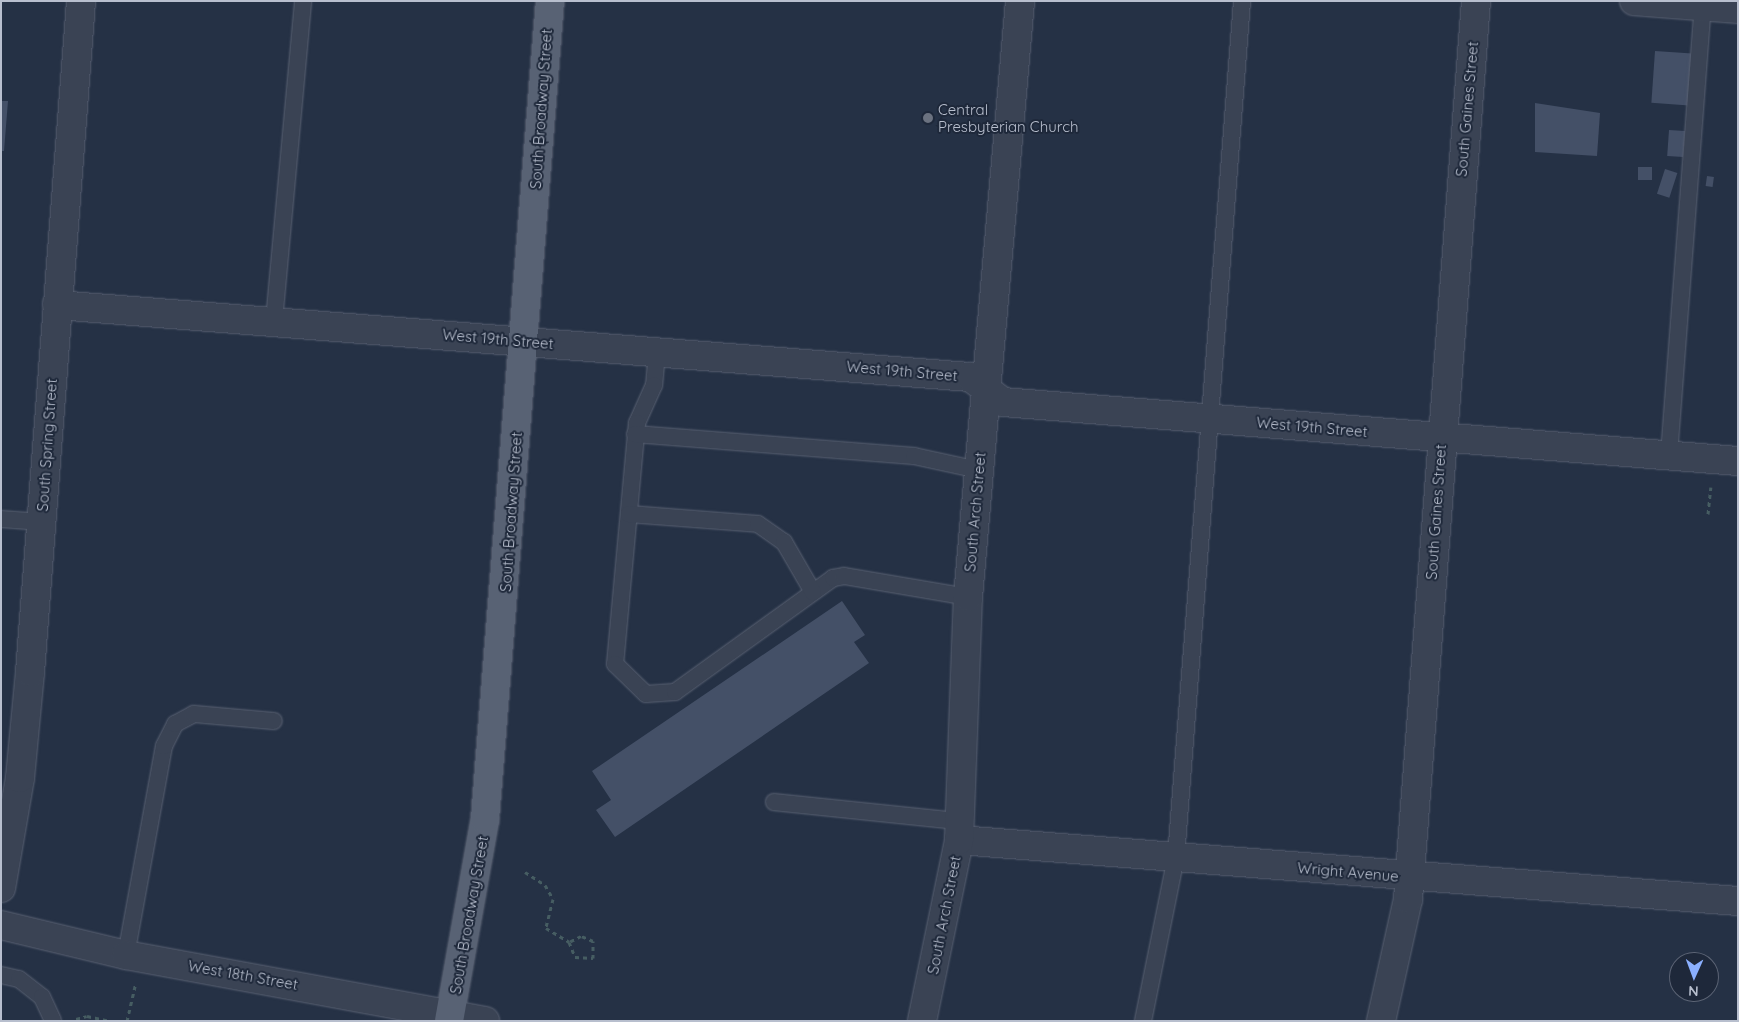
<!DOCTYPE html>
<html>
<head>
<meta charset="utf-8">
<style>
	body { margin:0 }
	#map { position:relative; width:1739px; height:1022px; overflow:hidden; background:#253145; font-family:Quicksand,sans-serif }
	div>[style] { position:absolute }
	.building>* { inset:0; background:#445067; transform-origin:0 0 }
	.path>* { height:3px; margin-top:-1.5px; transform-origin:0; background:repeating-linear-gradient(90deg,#465d62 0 4px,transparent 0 8px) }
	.roads { filter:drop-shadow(0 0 1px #596172) drop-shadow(0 0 1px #596172) }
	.service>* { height:16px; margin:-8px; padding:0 8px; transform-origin:8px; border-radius:8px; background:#3a4354 }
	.minor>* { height:28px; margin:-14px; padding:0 14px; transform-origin:14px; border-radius:14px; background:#3a4354 }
	.primary>* { height:28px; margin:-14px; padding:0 14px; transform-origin:14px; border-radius:14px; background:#586274 }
	.dots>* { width:14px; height:14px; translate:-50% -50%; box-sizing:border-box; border:2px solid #1e283a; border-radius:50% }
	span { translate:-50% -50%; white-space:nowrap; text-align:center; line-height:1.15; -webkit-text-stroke:4px #1e283a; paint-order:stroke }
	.street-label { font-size:15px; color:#b8bfce }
	.poi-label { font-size:15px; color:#b8bfce }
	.left { translate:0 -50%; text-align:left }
	.frame { position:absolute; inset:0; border:2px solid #b8bfce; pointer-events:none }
	.north { position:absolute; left:1669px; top:952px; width:50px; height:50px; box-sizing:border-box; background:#1e283a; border:1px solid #5c6475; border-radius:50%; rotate:182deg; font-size:14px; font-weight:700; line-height:20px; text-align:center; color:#b8bfce }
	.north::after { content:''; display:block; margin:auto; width:18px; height:22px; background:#8bb0ff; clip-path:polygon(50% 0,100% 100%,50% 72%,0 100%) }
</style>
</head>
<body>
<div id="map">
	<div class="building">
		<i style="left:1655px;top:51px;width:41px;height:52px;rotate:4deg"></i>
		<i style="clip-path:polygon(1px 101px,8px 101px,4px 151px,1px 151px)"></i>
		<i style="clip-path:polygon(1535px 103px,1600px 113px,1597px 156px,1535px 152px)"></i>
		<i style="left:1669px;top:130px;width:16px;height:26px;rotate:4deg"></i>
		<i style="left:1638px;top:167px;width:14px;height:13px"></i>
		<i style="left:1665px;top:169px;width:13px;height:26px;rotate:18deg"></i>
		<i style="left:1707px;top:176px;width:7px;height:10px;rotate:8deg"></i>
		<i style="clip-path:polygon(842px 601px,865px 635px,854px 642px,869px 663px,615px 837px,596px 810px,611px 800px,592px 771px)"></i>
	</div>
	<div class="path">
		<i style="left:1708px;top:514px;width:27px;rotate:-84deg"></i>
		<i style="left:525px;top:872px;width:24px;rotate:33deg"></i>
		<i style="left:545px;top:885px;width:16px;rotate:60deg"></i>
		<i style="left:553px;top:899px;width:30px;rotate:104deg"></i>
		<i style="left:546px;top:928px;width:27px;rotate:31deg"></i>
		<i style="left:569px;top:942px;width:16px;rotate:68deg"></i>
		<i style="left:575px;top:957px;width:18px;rotate:3deg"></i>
		<i style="left:593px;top:958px;width:17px;rotate:-90deg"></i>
		<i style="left:593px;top:941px;width:13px;rotate:-157deg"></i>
		<i style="left:581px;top:936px;width:13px;rotate:153deg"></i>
		<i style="left:76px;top:1019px;width:11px;rotate:-15deg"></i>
		<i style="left:87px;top:1016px;width:25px;rotate:12deg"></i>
		<i style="left:127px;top:1021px;width:37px;rotate:-77deg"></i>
	</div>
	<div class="roads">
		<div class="service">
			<i style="left:274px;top:321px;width:321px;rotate:-84.8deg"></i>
			<i style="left:657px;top:352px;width:33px;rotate:95deg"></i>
			<i style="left:654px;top:385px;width:42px;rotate:114.1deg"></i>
			<i style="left:637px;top:423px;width:242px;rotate:95.2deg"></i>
			<i style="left:615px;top:664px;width:43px;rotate:44.1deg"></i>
			<i style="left:646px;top:694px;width:29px;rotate:-4deg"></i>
			<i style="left:675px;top:692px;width:195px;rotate:-35.8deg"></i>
			<i style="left:833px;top:578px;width:11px;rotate:-10deg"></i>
			<i style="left:844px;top:576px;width:126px;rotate:9.6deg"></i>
			<i style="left:635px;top:434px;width:280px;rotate:4.5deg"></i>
			<i style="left:914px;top:456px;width:66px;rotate:12.2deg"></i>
			<i style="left:1669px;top:455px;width:450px;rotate:-85.7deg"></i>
			<i style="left:629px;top:514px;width:129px;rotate:4.4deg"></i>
			<i style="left:758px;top:524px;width:32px;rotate:35deg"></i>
			<i style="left:784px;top:542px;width:58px;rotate:59.9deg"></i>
			<i style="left:1px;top:519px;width:40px;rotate:4.3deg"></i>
			<i style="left:774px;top:802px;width:186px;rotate:5.9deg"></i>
			<i style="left:126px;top:955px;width:212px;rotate:-79.7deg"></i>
			<i style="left:164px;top:746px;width:25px;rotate:-63deg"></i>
			<i style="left:175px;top:724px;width:21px;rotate:-28deg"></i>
			<i style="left:194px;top:714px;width:80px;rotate:5deg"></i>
			<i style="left:1px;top:975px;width:18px;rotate:13deg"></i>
			<i style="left:19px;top:979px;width:29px;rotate:38deg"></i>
			<i style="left:42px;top:997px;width:26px;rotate:65deg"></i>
			<i style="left:1143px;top:1021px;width:167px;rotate:-78.6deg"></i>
			<i style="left:1176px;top:857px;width:859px;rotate:-85.59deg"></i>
		</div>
		<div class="minor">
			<i style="left:1634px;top:1px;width:104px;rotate:4.4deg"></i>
			<i style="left:57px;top:305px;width:916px;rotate:4.51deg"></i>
			<i style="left:970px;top:377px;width:41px;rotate:37.1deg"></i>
			<i style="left:1003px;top:402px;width:737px;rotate:4.59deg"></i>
			<i style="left:959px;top:840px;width:781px;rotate:4.48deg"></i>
			<i style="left:1px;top:888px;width:112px;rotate:-80.2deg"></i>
			<i style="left:20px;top:778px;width:106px;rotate:-84.6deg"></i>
			<i style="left:30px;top:672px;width:673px;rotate:-85.65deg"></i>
			<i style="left:1px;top:925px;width:129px;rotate:13.5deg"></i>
			<i style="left:126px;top:955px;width:365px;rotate:10.4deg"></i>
			<i style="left:922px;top:1021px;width:185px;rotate:-78.4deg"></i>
			<i style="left:959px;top:840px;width:243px;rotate:-87.9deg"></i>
			<i style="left:968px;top:597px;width:598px;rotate:-85.01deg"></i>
			<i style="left:1381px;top:1021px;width:125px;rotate:-77.5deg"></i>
			<i style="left:1408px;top:899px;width:901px;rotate:-85.67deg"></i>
		</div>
		<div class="primary">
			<i style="left:449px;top:1021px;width:205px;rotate:-79.9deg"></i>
			<i style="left:485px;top:819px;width:821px;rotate:-85.46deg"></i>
		</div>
	</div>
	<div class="dots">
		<i style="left:928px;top:118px;background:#6b7280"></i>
	</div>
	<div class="street-label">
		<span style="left:541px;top:109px;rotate:-86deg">South Broadway Street</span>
		<span style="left:1467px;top:109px;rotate:-85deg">South Gaines Street</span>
		<span style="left:498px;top:339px;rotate:5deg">West 19th Street</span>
		<span style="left:902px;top:371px;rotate:5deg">West 19th Street</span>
		<span style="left:1312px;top:427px;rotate:5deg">West 19th Street</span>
		<span style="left:47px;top:445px;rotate:-86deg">South Spring Street</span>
		<span style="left:511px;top:512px;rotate:-86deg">South Broadway Street</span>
		<span style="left:975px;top:512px;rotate:-85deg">South Arch Street</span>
		<span style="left:1436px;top:512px;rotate:-86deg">South Gaines Street</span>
		<span style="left:1348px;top:872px;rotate:5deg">Wright Avenue</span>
		<span style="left:469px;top:915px;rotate:-80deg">South Broadway Street</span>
		<span style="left:944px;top:915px;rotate:-79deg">South Arch Street</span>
		<span style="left:243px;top:975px;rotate:10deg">West 18th Street</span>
	</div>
	<div class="poi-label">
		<span class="left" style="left:938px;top:118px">Central<br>Presbyterian Church</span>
	</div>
	<div class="frame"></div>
	<div class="north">N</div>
</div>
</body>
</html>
